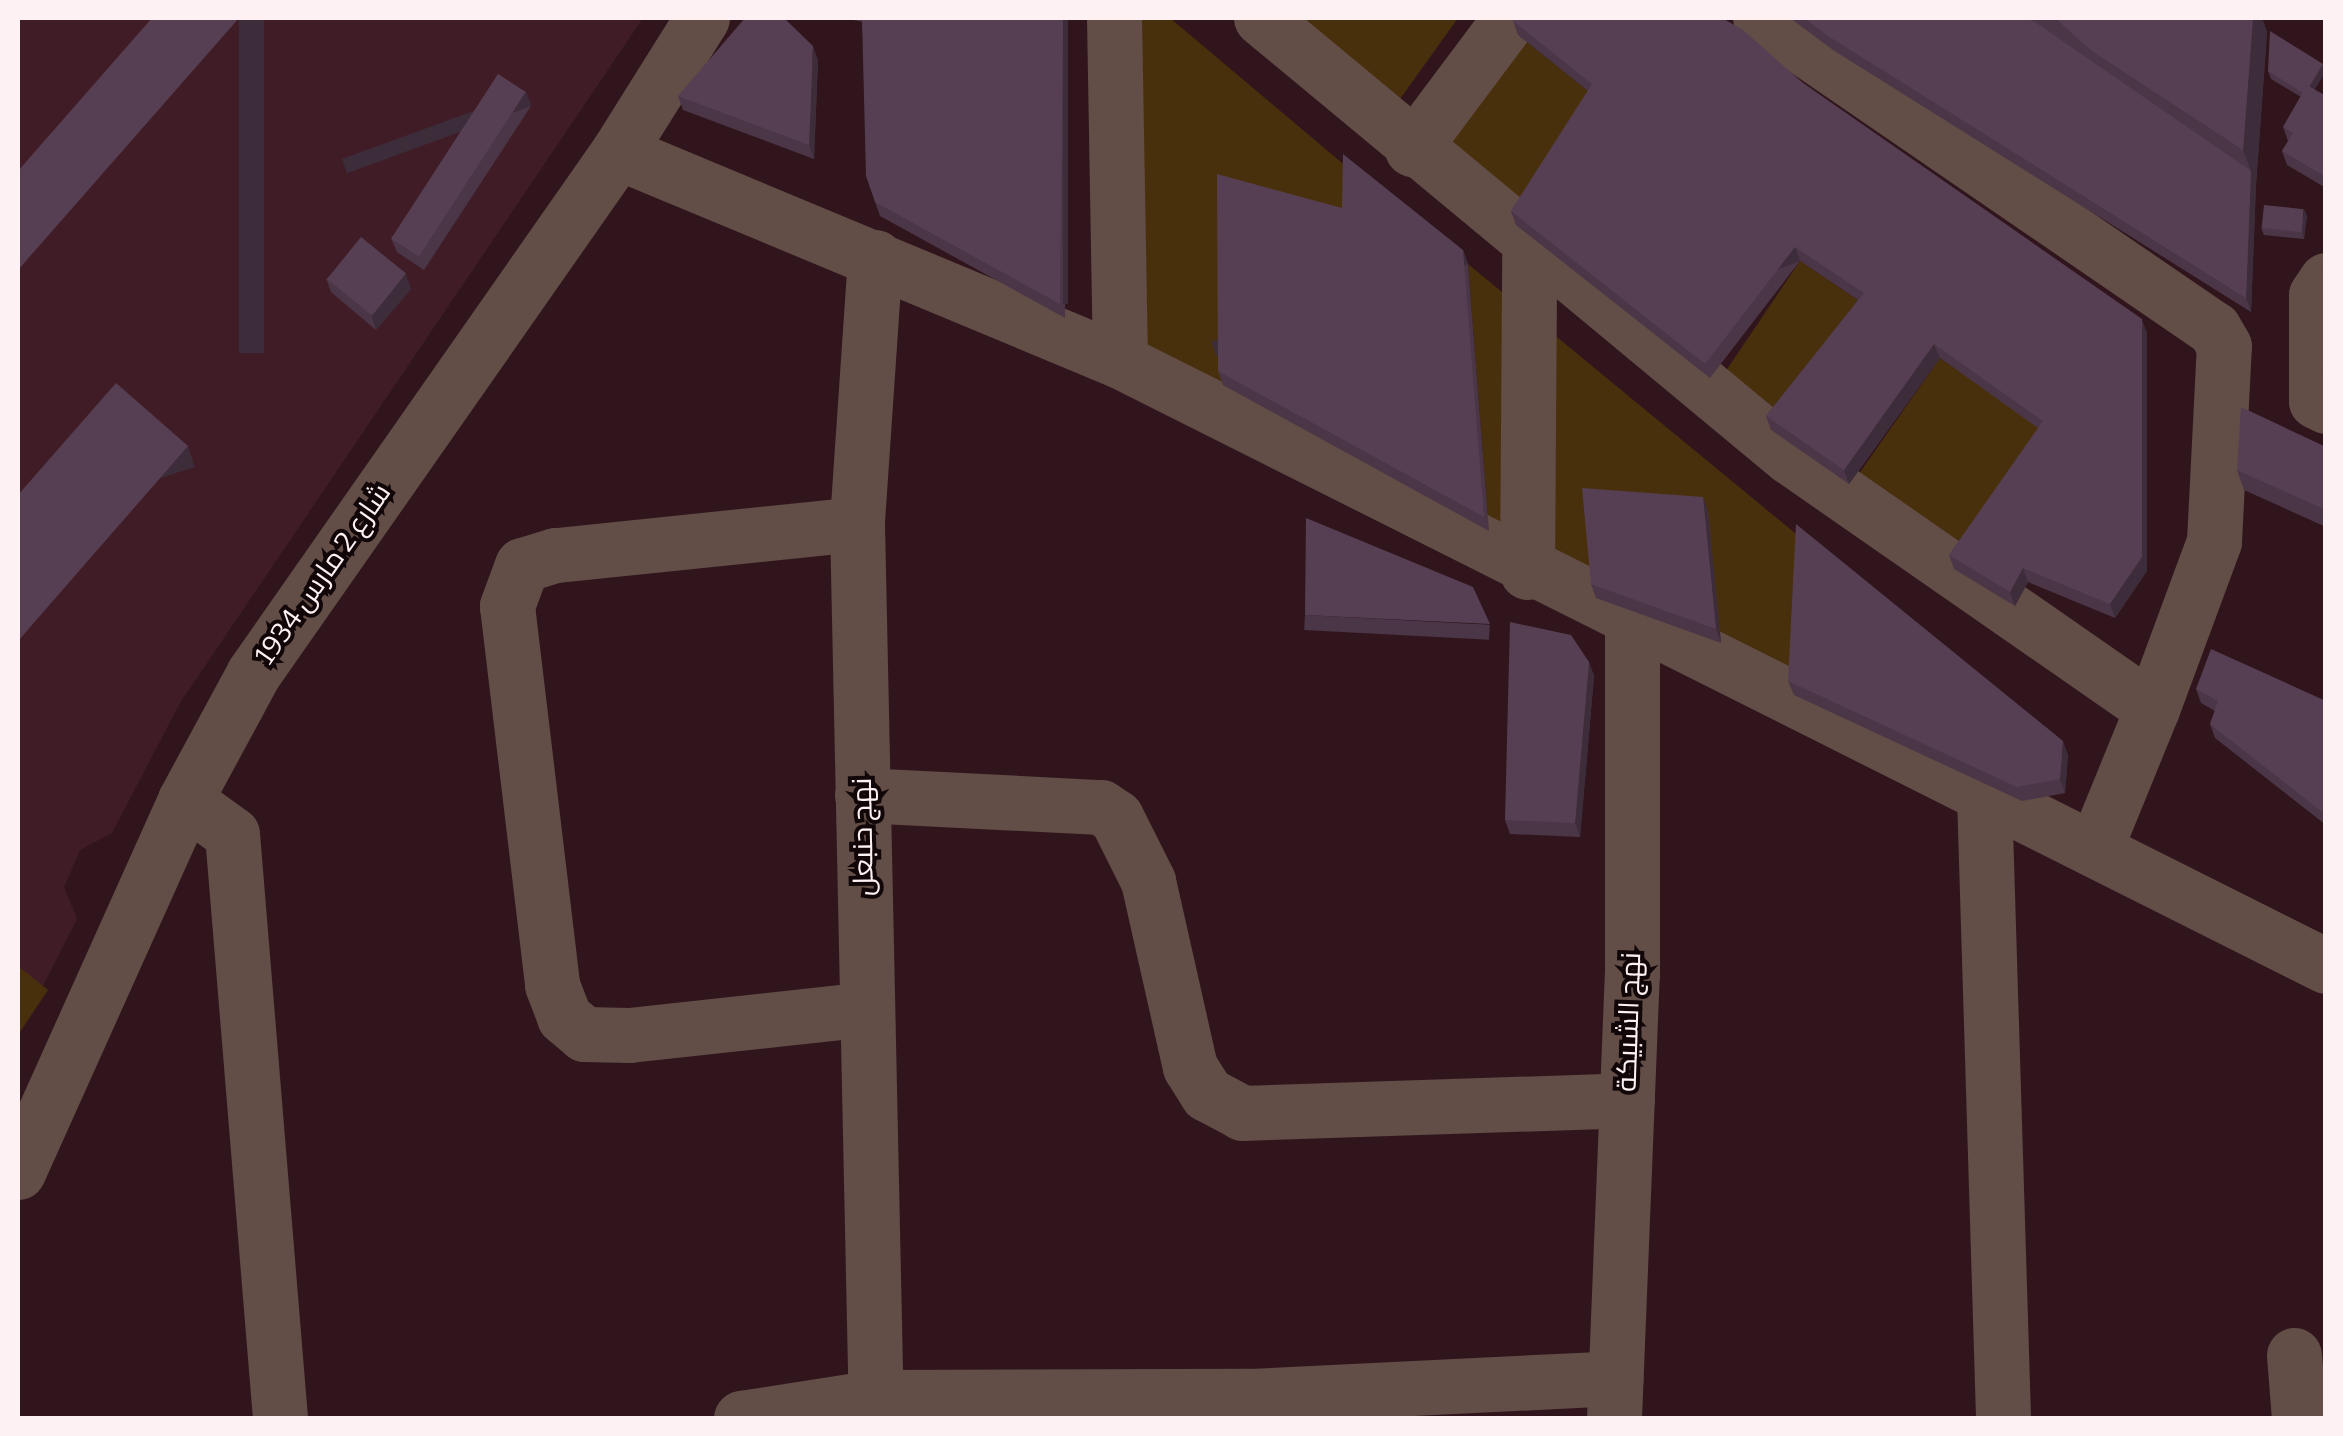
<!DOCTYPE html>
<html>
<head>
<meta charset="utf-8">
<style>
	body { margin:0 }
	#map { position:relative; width:2343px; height:1436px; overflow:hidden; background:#31151c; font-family:Bitter,Cairo,serif }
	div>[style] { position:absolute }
	.built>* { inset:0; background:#401d26 }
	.green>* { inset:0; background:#49300d; transform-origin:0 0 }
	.minor>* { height:55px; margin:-27.5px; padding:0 27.5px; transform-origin:27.5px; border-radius:27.5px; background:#624d47 }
	.wall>* { inset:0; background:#4b3647; transform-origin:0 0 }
	.shaded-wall>* { inset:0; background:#3d2c3a; transform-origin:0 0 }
	.building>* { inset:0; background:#573f53; transform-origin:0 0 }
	span { translate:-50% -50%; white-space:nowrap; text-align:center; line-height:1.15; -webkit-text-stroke:8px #110608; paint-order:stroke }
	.street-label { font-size:28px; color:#fdf1f3 }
	.frame { position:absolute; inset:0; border:20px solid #fdf1f3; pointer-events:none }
</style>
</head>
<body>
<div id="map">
	<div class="built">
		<i style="clip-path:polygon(18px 18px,643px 18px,180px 703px,112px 833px,80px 850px,64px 887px,77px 919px,18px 1035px)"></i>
	</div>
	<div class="green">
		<i style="clip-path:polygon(1125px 18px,1170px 18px,1348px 168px,1348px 222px,1223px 385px,1123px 339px)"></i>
		<i style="clip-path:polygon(1297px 18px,1458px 18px,1400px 99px)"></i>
		<i style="clip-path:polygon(1518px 35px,1597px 98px,1516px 225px,1435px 159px)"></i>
		<i style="left:1800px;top:261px;width:83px;height:148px;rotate:34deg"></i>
		<i style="clip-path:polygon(1468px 264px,1801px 538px,1794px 695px,1596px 598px,1489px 531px)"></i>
		<i style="left:1940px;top:358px;width:133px;height:155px;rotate:35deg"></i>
		<i style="clip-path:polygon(18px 966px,48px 990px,18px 1035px)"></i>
	</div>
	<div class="minor">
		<i style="left:1114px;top:18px;width:343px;rotate:89deg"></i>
		<i style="left:1261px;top:18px;width:687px;rotate:39.69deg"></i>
		<i style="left:1790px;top:457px;width:441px;rotate:34.8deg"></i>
		<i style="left:2152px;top:709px;width:179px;rotate:-69.7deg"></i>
		<i style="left:2214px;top:541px;width:195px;rotate:-87.1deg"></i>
		<i style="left:2224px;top:346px;width:20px;rotate:-120deg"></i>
		<i style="left:2214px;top:329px;width:550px;rotate:-145.59deg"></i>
		<i style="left:1412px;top:149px;width:164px;rotate:-53.2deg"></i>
		<i style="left:618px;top:152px;width:544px;rotate:22.6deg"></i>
		<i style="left:1120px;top:361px;width:1349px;rotate:26.64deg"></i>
		<i style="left:875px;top:257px;width:268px;rotate:93.9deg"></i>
		<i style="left:857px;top:524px;width:894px;rotate:88.78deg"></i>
		<i style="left:2326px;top:280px;width:18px;rotate:124deg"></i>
		<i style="left:2316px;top:295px;width:106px;rotate:90deg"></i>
		<i style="left:2316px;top:401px;width:11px;rotate:27deg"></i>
		<i style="left:857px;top:524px;width:304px;rotate:174.1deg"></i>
		<i style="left:555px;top:555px;width:34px;rotate:163deg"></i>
		<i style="left:522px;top:565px;width:44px;rotate:110.1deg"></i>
		<i style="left:507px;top:606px;width:382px;rotate:83.2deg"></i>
		<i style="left:552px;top:985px;width:34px;rotate:69deg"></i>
		<i style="left:564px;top:1017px;width:26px;rotate:40deg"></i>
		<i style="left:584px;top:1034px;width:45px;rotate:1.3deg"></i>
		<i style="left:629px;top:1035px;width:239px;rotate:-6.2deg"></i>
		<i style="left:1527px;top:572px;width:326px;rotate:-89.6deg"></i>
		<i style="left:862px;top:795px;width:239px;rotate:2.9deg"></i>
		<i style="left:1101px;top:807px;width:18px;rotate:34deg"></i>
		<i style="left:1116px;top:817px;width:72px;rotate:63.4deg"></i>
		<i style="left:1148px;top:881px;width:191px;rotate:77.3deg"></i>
		<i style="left:1190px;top:1067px;width:32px;rotate:58deg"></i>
		<i style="left:1207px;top:1094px;width:40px;rotate:28deg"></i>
		<i style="left:1242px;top:1113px;width:385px;rotate:-1.9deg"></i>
		<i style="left:1984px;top:795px;width:623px;rotate:88.25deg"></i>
		<i style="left:185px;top:800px;width:58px;rotate:35.9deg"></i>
		<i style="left:232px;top:834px;width:586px;rotate:85.3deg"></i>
		<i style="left:2096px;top:846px;width:148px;rotate:-67.8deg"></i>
		<i style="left:18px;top:1172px;width:408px;rotate:-65.8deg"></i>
		<i style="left:185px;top:800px;width:143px;rotate:-61.6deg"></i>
		<i style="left:253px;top:674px;width:637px;rotate:-55.04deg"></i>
		<i style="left:618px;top:152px;width:158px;rotate:-57.9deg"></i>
		<i style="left:2294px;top:1355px;width:63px;rotate:85.5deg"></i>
		<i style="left:741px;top:1418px;width:137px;rotate:-8.8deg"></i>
		<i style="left:876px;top:1397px;width:374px;rotate:-0.2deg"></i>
		<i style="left:1250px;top:1396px;width:366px;rotate:-2.8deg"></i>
		<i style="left:1614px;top:1418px;width:443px;rotate:-87.7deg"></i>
		<i style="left:1632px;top:975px;width:350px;rotate:-90deg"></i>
	</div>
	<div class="wall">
		<i style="clip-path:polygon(845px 18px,1068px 18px,1065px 318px,880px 216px,875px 202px,862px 22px)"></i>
		<i style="clip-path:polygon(1790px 18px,2262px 18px,2267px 32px,2256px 185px,2251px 312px,1833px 50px)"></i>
		<i style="clip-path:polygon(1513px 21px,1803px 83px,2147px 333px,2147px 571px,2115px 618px,2028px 582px,2015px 606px,1954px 569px,1949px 555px,2038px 428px,1940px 358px,1849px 484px,1771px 430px,1766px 416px,1858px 300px,1800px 261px,1710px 378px,1516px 225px,1511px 211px,1588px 91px,1518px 35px)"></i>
		<i style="clip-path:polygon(818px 60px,814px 159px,683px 110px,678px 96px)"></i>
		<i style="clip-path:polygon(2323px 64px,2326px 71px,2314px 90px,2326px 96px,2326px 188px,2287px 165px,2282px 151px,2288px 141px,2283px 127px,2301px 97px,2271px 79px,2268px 71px)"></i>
		<i style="clip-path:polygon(526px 92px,531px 106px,424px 270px,397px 252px,391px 238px)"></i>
		<i style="clip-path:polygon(2307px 216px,2304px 239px,2264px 235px,2261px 228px)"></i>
		<i style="clip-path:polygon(1463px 250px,1468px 264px,1489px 531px,1223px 385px,1218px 371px)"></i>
		<i style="clip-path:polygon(326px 278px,411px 289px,376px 330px,331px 292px)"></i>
		<i style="clip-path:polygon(2326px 447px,2326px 527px,2244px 490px,2237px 470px)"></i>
		<i style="clip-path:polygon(1703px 497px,1708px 511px,1721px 643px,1596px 598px,1591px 584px)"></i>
		<i style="left:1305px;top:615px;width:185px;height:15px;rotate:3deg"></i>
		<i style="clip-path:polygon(1589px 662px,1594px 676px,1580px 837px,1510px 834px,1505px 820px)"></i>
		<i style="clip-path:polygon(1788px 681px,2068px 755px,2065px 793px,2022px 801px,1794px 695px)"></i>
		<i style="clip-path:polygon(2196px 689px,2326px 701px,2326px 825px,2215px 738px,2210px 724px,2215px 711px,2201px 703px)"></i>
	</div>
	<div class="shaded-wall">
		<i style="left:239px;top:18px;width:25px;height:335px"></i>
		<i style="left:1063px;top:18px;width:5px;height:286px"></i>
		<i style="clip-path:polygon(2253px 18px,2262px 18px,2267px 32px,2256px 185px,2251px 312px,2246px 298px,2251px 171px,2243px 150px)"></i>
		<i style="clip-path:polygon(813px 46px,818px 60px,814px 159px,809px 145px)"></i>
		<i style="clip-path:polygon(2323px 64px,2326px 72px,2307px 101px,2305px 94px)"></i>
		<i style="left:526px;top:92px;width:15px;height:196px;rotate:70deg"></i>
		<i style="clip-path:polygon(2304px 209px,2307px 216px,2304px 239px,2302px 232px)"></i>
		<i style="left:1795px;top:247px;width:15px;height:148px;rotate:70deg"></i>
		<i style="left:1463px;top:250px;width:15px;height:268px;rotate:70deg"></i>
		<i style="clip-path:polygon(406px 274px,411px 289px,376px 330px,371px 315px)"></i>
		<i style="clip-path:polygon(2142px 319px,2147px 333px,2147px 571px,2115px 618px,2110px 604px)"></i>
		<i style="clip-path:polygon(1934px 344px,1940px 358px,1849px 484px,1844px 470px)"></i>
		<i style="left:188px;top:446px;width:22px;height:259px;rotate:72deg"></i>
		<i style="clip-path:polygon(1703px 497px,1708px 511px,1721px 643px,1716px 629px)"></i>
		<i style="clip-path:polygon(2023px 568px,2028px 582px,2015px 606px,2010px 592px)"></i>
		<i style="clip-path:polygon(1589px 662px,1594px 676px,1580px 837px,1575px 823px)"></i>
		<i style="clip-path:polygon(2063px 741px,2068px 755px,2065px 793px,2060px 779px)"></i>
	</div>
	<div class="building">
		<i style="clip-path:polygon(152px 18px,239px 18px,18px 270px,18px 171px)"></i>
		<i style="clip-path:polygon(745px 18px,784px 18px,813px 46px,809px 145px,678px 96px)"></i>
		<i style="clip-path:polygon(862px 18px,1063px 18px,1060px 304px,875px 202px,866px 176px)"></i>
		<i style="clip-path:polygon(1515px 18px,1722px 18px,1743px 30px,1803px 83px,2142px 319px,2142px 557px,2110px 604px,2023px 568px,2010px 592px,1949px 555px,2043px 421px,1934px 344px,1844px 470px,1766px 416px,1864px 293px,1795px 247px,1705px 364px,1511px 211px,1592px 84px,1513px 21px)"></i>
		<i style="clip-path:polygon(1804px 18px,2029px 18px,2251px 171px,2246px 298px,1828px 36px)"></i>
		<i style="clip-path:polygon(2055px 18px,2253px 18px,2243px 150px,2092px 51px)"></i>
		<i style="clip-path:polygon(2270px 31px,2323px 64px,2309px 87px,2307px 85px,2303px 93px,2268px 71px)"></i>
		<i style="left:498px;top:74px;width:33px;height:196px;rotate:33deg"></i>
		<i style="clip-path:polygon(2307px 85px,2326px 96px,2326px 177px,2282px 151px,2293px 133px,2283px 127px)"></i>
		<i style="clip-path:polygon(1343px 154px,1463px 250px,1484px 517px,1218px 371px,1217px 174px,1342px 208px)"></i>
		<i style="left:2264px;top:205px;width:40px;height:23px;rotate:6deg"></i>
		<i style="left:361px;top:237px;width:58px;height:54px;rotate:39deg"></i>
		<i style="clip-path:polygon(116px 383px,188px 446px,18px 641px,18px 495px)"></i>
		<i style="clip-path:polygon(2241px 407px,2326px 447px,2326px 510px,2237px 470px)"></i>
		<i style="clip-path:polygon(1582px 488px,1703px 497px,1716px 629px,1591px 584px)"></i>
		<i style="clip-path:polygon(1306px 518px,1473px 587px,1490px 624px,1305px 615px)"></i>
		<i style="clip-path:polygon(1796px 524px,2063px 741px,2060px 779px,2017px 787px,1788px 681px)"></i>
		<i style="clip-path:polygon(1510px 622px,1571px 635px,1589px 662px,1575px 823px,1505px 820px)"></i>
		<i style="clip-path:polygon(2211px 649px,2326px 701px,2326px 815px,2210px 724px,2218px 701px,2196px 689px)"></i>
	</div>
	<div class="street-label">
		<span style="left:323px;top:574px;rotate:-55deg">شارع 2 مارس 1934</span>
		<span style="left:863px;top:837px;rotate:-91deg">نهج حنبعل</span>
		<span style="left:1629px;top:1022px;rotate:-88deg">نهج الشبيكة</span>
	</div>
	<div class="frame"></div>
</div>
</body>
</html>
